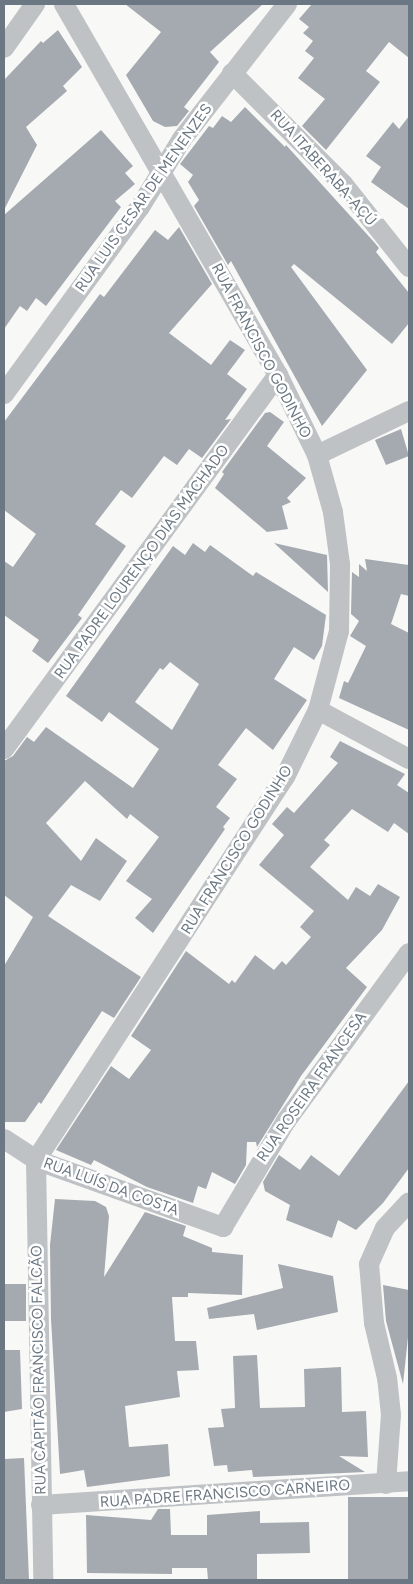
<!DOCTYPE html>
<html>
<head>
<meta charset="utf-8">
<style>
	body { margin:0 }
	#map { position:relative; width:413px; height:1584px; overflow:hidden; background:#f8f8f6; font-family:Figtree,sans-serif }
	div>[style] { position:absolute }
	.building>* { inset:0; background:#a4aab0; transform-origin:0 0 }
	.street>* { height:20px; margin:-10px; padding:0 10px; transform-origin:10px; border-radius:10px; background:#bec2c5 }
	span { translate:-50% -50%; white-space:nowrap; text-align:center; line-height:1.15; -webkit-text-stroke:5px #fff; paint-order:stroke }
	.street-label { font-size:15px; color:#6b7883 }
	.frame { position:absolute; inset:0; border:5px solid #6b7883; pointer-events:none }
</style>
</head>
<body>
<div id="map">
	<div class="building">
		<i style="clip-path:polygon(125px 4px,263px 4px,210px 52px,219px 62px,184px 107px,189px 111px,177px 126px,165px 127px,153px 121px,126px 75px,161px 32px)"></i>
		<i style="clip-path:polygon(312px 4px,409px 4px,409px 58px,389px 42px,366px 71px,380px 82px,326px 150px,302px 126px,325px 99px,298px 78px,314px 58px,305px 51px,313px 41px,303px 33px,309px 27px,299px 19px)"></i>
		<i style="clip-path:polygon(58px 30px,82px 67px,63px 86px,67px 91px,26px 127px,37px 145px,4px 210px,4px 80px,41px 41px,43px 43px)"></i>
		<i style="clip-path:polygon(245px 107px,285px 147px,286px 145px,374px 242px,379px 248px,376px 252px,409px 293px,409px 323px,392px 344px,294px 264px,291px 267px,367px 370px,322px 426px,231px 261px,228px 265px,194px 206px,199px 200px,188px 182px,193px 175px,180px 164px,209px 126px,213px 128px,222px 116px,231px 122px)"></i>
		<i style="clip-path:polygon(409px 116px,409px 209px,371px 182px,381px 167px,366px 156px,393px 122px,399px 129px)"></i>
		<i style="clip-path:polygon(101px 130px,133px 166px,125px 173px,135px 184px,115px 201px,121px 207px,46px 306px,36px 298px,27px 311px,20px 306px,4px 329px,4px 215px)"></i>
		<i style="clip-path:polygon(179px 227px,212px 284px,169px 333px,211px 365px,230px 340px,245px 350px,227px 374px,247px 389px,225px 420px,231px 419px,202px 458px,189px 449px,177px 465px,164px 456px,132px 498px,121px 490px,95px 524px,126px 546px,78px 615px,82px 618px,48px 663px,32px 651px,39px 640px,4px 615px,4px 561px,13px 567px,36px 534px,4px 510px,4px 422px,100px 294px,104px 297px,155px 230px,168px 240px)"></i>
		<i style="clip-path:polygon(270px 412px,284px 422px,267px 446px,306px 478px,287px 498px,291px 502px,282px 506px,288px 529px,267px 532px,215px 488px,224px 474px,222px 472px,265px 413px)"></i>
		<i style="clip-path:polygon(401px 429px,409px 456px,386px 465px,375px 440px)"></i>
		<i style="clip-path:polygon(evenodd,193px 543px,205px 552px,210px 545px,253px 576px,256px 572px,326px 615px,322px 646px,314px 660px,294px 647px,274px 679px,307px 700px,273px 750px,246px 728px,218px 765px,237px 779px,216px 807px,230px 818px,223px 827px,225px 829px,153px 933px,135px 918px,152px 899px,126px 881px,159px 837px,130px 814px,127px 819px,85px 781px,46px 823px,81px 861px,96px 838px,127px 861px,100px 901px,71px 885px,48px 916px,141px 977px,114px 1018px,102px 1011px,41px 1104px,39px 1102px,25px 1122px,4px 1122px,4px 966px,33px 917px,4px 895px,4px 761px,13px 756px,27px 737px,34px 742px,46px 727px,133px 788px,159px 749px,109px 712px,102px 722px,66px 696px,173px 546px,185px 555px,193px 543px,170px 662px,199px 684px,172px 730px,135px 702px,160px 668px,163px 670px,170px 662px)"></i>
		<i style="clip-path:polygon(274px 543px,327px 555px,328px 592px)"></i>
		<i style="clip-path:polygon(365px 559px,409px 565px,409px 596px,401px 594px,391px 624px,409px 633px,409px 730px,339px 698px,344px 681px,348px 683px,366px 646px,350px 636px,359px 621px,351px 614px,352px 572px,359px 577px,359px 564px,367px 571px)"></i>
		<i style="clip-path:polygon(340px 741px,405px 774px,397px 785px,409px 793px,409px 834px,394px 823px,388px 832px,352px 809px,324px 840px,330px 845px,310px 867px,348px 900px,356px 887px,370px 896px,378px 884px,400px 897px,382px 930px,346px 968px,367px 987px,301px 1076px,257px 1147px,256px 1142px,247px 1142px,246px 1165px,235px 1184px,212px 1172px,206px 1189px,198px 1186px,193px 1203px,147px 1187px,94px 1160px,91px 1165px,56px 1150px,111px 1066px,129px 1079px,151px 1050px,131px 1036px,186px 951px,229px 984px,232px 980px,235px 983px,255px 955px,274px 970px,282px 961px,286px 965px,311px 937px,300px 927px,314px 911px,259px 865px,284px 835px,272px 824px,287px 807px,294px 813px,338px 763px,330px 757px)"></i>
		<i style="clip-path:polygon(409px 1081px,409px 1168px,383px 1203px,356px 1230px,338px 1220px,332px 1238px,286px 1220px,290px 1205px,265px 1191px,263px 1182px,279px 1155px,300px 1170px,311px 1155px,339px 1176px)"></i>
		<i style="clip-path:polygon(55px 1199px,95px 1201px,106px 1207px,109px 1216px,104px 1277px,145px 1212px,186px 1226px,183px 1236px,212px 1248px,212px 1252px,243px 1255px,242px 1295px,188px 1293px,188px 1297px,172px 1297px,175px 1341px,196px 1341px,199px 1370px,177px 1371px,180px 1397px,125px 1406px,129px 1447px,168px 1444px,170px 1476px,87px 1487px,84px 1470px,60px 1474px,51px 1319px,50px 1245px)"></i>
		<i style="clip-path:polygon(278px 1264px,333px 1276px,338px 1312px,257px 1330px,254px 1314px,209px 1319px,207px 1308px,283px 1288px)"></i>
		<i style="left:4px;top:1284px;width:22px;height:37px"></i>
		<i style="clip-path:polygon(383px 1285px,409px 1290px,409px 1328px,403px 1384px,386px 1321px)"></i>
		<i style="clip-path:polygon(4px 1350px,20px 1350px,22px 1409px,4px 1412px)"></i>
		<i style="clip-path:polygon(257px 1355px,260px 1408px,305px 1407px,304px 1369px,341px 1367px,342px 1412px,366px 1411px,368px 1457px,339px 1456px,365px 1472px,253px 1477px,252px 1470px,228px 1472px,227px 1465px,214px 1466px,208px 1428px,224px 1427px,221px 1409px,235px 1408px,233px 1356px)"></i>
		<i style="clip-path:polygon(24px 1458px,29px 1580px,4px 1580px,4px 1459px)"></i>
		<i style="left:409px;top:1497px;width:83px;height:61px;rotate:90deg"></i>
		<i style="clip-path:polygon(158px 1509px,170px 1509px,171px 1535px,207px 1535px,207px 1515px,260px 1511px,260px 1523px,309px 1522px,310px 1553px,257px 1554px,257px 1580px,208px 1580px,207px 1568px,172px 1568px,172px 1574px,87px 1573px,86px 1515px,151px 1520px)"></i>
	</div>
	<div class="street">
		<i style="left:4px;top:48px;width:54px;rotate:-54.8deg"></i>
		<i style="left:232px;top:73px;width:157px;rotate:45deg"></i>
		<i style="left:343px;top:184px;width:106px;rotate:51.5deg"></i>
		<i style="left:4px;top:394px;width:231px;rotate:-54deg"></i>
		<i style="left:140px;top:207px;width:80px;rotate:-58.3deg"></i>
		<i style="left:182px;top:139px;width:171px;rotate:-52.1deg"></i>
		<i style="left:317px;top:455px;width:102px;rotate:-25.6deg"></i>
		<i style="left:318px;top:710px;width:103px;rotate:28.3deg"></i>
		<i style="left:4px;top:749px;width:464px;rotate:-53.8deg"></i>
		<i style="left:4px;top:1139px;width:38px;rotate:33deg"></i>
		<i style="left:36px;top:1160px;width:199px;rotate:19.7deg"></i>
		<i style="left:223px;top:1227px;width:123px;rotate:-59.3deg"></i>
		<i style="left:286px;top:1121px;width:208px;rotate:-53.8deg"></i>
		<i style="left:36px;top:1160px;width:457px;rotate:-57deg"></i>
		<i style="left:285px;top:777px;width:75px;rotate:-63.8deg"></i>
		<i style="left:318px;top:710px;width:82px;rotate:-75.1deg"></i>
		<i style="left:339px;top:631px;width:67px;rotate:-89.1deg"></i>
		<i style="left:340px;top:564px;width:52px;rotate:-97.7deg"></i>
		<i style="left:333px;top:512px;width:59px;rotate:-105.7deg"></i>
		<i style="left:317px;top:455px;width:89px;rotate:-116deg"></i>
		<i style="left:278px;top:375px;width:428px;rotate:-120deg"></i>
		<i style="left:36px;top:1160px;width:420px;rotate:89deg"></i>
		<i style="left:386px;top:1484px;width:69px;rotate:-85.9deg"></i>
		<i style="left:391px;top:1415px;width:37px;rotate:-96deg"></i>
		<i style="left:387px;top:1378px;width:57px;rotate:-103.3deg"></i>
		<i style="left:374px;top:1323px;width:59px;rotate:-94.8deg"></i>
		<i style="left:369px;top:1264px;width:39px;rotate:-66deg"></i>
		<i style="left:385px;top:1228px;width:35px;rotate:-47deg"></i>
		<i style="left:41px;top:1505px;width:369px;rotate:-3.7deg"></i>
	</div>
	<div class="street-label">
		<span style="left:323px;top:168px;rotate:48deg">RUA ITABERABA-AÇÚ</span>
		<span style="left:144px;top:198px;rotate:-55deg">RUA LUIS CESAR DE MENENZES</span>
		<span style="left:261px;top:351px;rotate:62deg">RUA FRANCISCO GODINHO</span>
		<span style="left:142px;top:562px;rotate:-54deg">RUA PADRE LOURENÇO DIAS MACHADO</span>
		<span style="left:237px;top:850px;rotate:-58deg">RUA FRANCISCO GODINHO</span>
		<span style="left:312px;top:1087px;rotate:-55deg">RUA ROSEIRA FRANCESA</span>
		<span style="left:111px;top:1187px;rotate:20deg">RUA LUÍS DA COSTA</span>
		<span style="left:39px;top:1370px;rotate:-91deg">RUA CAPITÃO FRANCISCO FALCÃO</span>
		<span style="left:225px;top:1494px;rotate:-4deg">RUA PADRE FRANCISCO CARNEIRO</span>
	</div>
	<div class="frame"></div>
</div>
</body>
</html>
